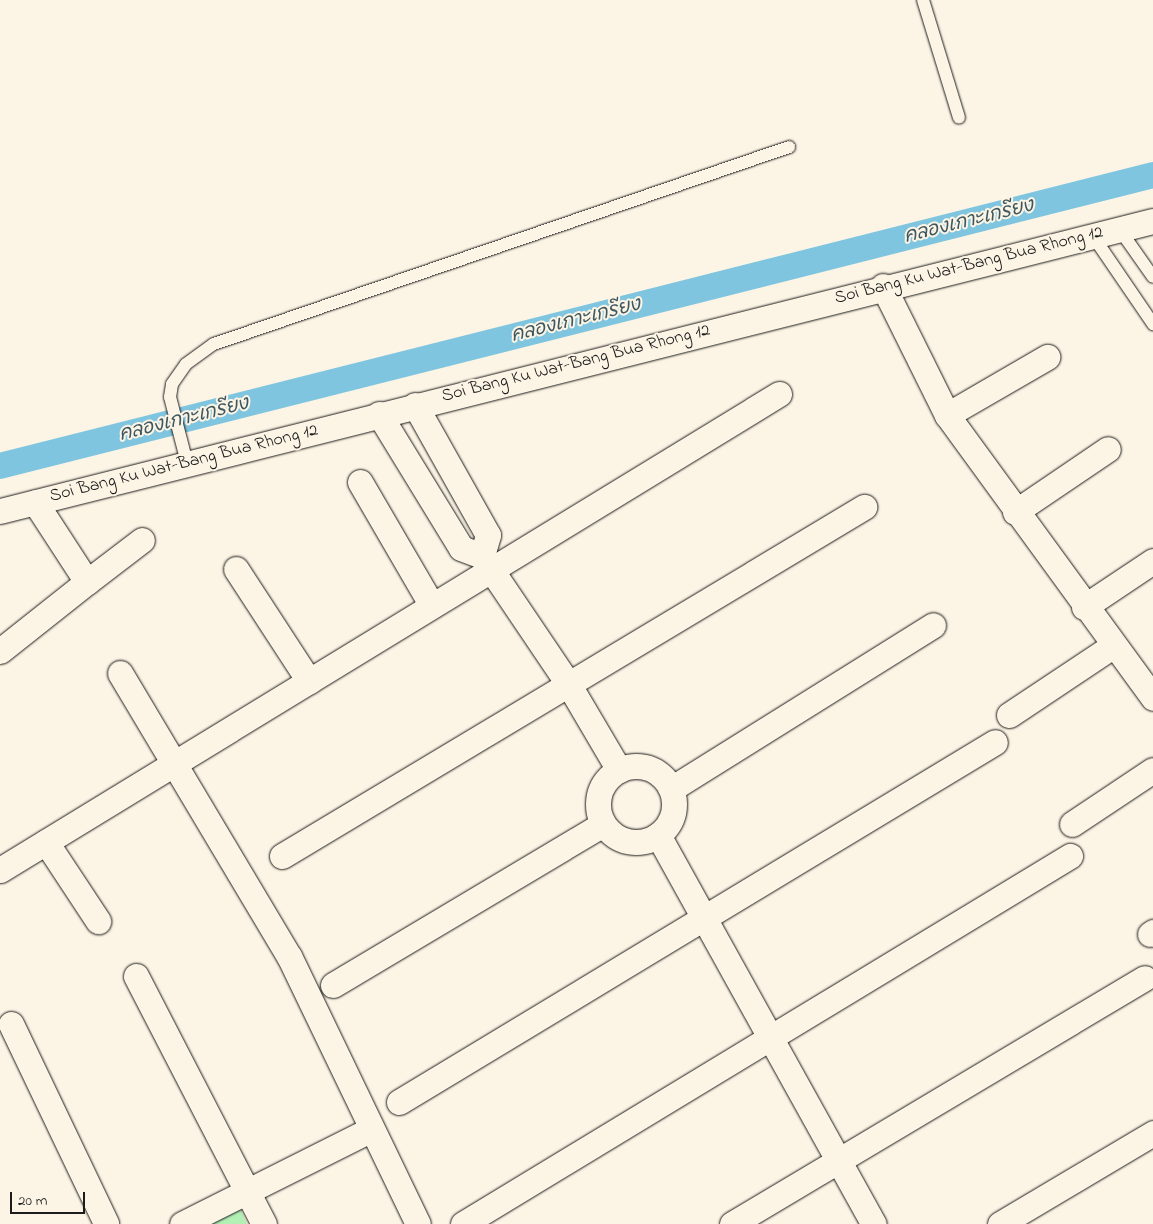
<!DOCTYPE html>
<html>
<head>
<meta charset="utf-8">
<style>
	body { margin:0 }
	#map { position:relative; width:1153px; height:1224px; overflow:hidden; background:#fcf5e5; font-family:"Indie Flower","Playpen Sans Thai",sans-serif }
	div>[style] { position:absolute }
	.green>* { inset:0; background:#b3f0b6 }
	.canal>* { height:26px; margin:-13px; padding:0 13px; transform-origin:13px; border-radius:13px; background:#7fc5e0 }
	.roads { filter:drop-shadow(0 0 1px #1c1c1c) drop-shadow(0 0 1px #1c1c1c) }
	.service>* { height:12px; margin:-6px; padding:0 6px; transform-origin:6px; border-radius:6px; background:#fcf5e5 }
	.minor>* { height:25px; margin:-12.5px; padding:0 12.5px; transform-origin:12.5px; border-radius:12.5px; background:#fcf5e5 }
	.minor>.ring { margin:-12.5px; padding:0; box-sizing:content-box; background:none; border:25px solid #fcf5e5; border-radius:50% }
	span { translate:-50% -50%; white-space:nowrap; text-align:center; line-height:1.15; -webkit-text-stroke:4px #fcf5e5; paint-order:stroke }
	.street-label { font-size:18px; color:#1c1c1c }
	.water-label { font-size:19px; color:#3f5761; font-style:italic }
	.scale { position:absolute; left:10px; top:1192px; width:75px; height:22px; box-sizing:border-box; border:2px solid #1c1c1c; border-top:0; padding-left:6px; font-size:15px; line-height:18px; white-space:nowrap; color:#1c1c1c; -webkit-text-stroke:4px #fcf5e5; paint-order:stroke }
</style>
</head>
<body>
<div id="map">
	<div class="green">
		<i style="clip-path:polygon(234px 1195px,247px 1224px,176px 1224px)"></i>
	</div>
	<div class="canal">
		<i style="left:0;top:466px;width:1189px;rotate:-14.16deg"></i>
	</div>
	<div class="roads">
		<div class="service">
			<i style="left:923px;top:0;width:123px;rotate:73deg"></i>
			<i style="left:1120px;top:230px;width:57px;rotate:54.9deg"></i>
			<i style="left:1093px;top:236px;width:107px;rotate:55.7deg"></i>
			<i style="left:187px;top:463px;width:68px;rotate:-104.4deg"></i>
			<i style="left:170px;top:397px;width:13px;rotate:-81deg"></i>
			<i style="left:172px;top:384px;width:24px;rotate:-55deg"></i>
			<i style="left:186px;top:364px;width:34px;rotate:-36deg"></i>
			<i style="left:214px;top:344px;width:608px;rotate:-18.91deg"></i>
		</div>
		<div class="minor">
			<i style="left:883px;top:286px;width:144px;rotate:63.6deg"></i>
			<i style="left:947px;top:415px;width:350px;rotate:53.9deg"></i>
			<i style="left:415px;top:405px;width:149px;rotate:60.7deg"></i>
			<i style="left:488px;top:535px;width:22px;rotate:106deg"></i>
			<i style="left:379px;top:414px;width:157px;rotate:58.5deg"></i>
			<i style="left:461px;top:548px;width:22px;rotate:21deg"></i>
			<i style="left:482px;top:556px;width:156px;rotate:56deg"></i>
			<i style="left:569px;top:685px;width:99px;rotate:59.5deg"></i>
			<i style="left:947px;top:415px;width:116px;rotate:-30.1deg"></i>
			<i style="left:360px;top:482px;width:141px;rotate:59.8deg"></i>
			<i style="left:0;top:511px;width:1189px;rotate:-14.12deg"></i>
			<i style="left:1015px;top:512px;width:112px;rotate:-34.1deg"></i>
			<i style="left:236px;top:569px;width:134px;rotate:56.9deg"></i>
			<i style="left:87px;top:582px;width:69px;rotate:-37.4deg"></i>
			<i style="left:1084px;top:607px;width:83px;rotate:-33.7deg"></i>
			<i style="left:0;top:651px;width:111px;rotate:-38.4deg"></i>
			<i style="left:87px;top:582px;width:95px;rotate:-123deg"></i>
			<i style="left:120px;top:673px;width:330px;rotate:59.2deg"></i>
			<i style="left:289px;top:956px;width:297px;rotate:64.3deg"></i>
			<i style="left:1009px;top:715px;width:126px;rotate:-33.7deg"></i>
			<i class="ring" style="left:598px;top:766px;width:51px;height:51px"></i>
			<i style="left:671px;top:789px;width:309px;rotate:-32deg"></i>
			<i style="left:1072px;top:824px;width:97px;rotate:-33.7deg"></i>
			<i style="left:658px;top:835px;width:445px;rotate:61deg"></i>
			<i style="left:46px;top:842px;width:95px;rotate:56.6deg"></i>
			<i style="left:282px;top:856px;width:679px;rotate:-30.95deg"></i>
			<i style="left:0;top:870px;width:913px;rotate:-31.43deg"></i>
			<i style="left:1150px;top:934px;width:4px;rotate:-34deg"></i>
			<i style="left:136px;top:976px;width:279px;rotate:62.7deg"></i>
			<i style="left:333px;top:985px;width:314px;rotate:-30.8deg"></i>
			<i style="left:11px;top:1024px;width:221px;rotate:64.5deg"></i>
			<i style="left:399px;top:1102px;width:696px;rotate:-31.13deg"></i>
			<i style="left:182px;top:1224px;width:212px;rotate:-26.6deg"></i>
			<i style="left:463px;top:1224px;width:710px;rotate:-31.23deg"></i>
			<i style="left:732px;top:1224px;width:480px;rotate:-30.8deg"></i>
			<i style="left:1000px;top:1224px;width:178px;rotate:-30.7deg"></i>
		</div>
	</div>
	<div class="street-label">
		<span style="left:969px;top:266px;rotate:-14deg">Soi Bang Ku Wat-Bang Bua Rhong 12</span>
		<span style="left:576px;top:364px;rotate:-14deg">Soi Bang Ku Wat-Bang Bua Rhong 12</span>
		<span style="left:184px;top:464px;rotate:-14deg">Soi Bang Ku Wat-Bang Bua Rhong 12</span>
	</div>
	<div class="water-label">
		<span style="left:969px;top:222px;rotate:-14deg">คลองเกาะเกรียง</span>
		<span style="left:576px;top:321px;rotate:-14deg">คลองเกาะเกรียง</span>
		<span style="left:184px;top:420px;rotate:-14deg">คลองเกาะเกรียง</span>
	</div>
	<div class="scale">20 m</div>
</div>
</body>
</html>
